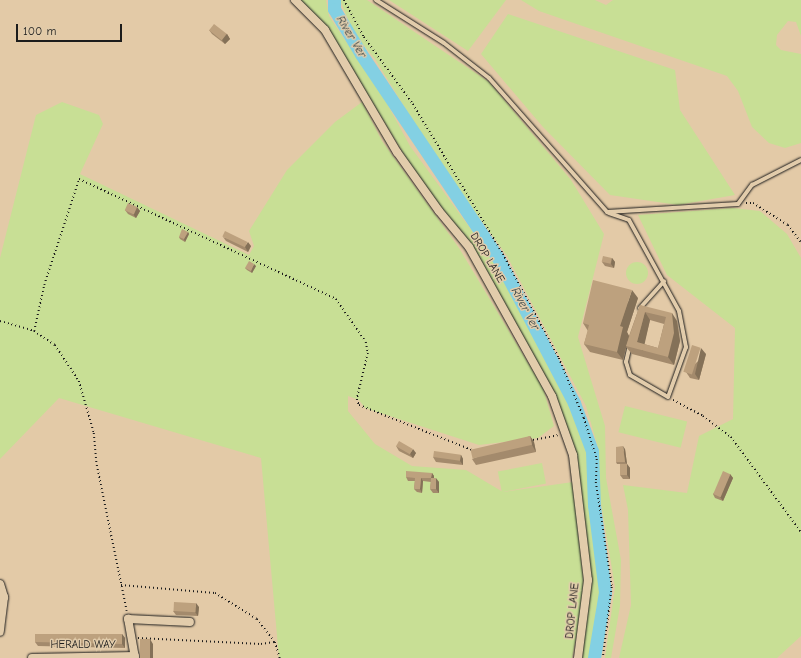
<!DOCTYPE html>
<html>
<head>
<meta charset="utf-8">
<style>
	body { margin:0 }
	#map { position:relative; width:801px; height:658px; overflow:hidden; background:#e3caa7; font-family:"Comic Neue",sans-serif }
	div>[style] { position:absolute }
	.green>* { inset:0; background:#c8df95; transform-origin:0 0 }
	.round { border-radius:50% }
	.river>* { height:13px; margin:-6.5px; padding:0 6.5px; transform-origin:6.5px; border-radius:6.5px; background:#83d0e3 }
	.path>* { height:1.5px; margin-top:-0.75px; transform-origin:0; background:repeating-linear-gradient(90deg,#1c1c1c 0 1px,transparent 0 4px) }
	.roads { filter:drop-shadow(0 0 1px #1c1c1c) drop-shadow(0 0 1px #1c1c1c) }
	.service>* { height:4px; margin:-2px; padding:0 2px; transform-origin:2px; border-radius:2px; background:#e2ccab }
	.minor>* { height:8px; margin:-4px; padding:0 4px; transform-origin:4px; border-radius:4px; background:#e2ccab }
	.wall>* { inset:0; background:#a38a6c }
	.shaded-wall>* { inset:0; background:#847158 }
	.building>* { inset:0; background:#bda17e; transform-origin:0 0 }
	span { translate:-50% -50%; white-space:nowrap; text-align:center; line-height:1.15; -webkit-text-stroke:3px #e2ccab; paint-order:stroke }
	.street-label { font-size:11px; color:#1c1c1c }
	.water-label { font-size:12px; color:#314044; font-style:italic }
	.scale { position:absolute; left:16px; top:24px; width:106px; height:18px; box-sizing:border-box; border:2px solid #1c1c1c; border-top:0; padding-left:5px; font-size:12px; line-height:14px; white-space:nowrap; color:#1c1c1c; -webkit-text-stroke:3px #e2ccab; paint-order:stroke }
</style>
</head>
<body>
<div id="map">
	<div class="green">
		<i style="clip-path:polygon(299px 0,326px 0,329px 16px,385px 100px,410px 146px,494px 261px,580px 423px,588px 450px,603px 591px,592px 658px,580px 658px,589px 579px,564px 420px,500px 295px,464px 234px,439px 207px,408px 161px,329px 31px)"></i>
		<i style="clip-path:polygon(340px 0,367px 0,489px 82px,571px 180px,604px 234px,578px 337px,605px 426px,606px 478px,621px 560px,620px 606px,611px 658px,605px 658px,615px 587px,598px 485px,599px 451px,586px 406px,507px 256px,436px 158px,375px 59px,353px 32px)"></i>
		<i style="clip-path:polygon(389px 0,506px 0,468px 51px)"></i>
		<i style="clip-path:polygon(521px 0,595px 0,606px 5px,613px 0,801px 0,801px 36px,796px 22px,788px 21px,777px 35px,776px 45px,781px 50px,801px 54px,801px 143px,785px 148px,769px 143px,752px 127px,738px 91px,727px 76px,539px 11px)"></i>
		<i style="clip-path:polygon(508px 14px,675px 70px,680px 110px,735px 195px,678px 205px,610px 195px,543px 127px,481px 54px)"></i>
		<i style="clip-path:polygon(62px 102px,99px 115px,103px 124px,80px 174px,249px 255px,254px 246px,249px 231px,287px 170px,335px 122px,362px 102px,382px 141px,459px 248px,543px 388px,554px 426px,538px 438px,479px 445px,365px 408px,359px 400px,348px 396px,348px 411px,375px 444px,412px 466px,466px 470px,503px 492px,573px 482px,585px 595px,572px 658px,279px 658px,261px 458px,59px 398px,0 459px,0 258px,36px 115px)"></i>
		<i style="clip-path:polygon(733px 208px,760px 211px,787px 234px,801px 258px,801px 636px,777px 658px,619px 658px,631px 605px,628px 510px,623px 485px,687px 493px,699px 436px,733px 419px,735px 328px,667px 275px,638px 215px)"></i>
		<i class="round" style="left:626px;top:262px;width:22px;height:22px"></i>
		<i style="left:625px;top:406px;width:64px;height:27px;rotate:14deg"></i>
		<i style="left:542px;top:463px;width:21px;height:45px;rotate:79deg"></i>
	</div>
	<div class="river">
		<i style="left:334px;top:0;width:9px;rotate:90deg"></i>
		<i style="left:334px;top:9px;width:52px;rotate:59deg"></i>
		<i style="left:361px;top:54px;width:246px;rotate:56.1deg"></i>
		<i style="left:498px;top:258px;width:164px;rotate:62.3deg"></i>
		<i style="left:574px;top:403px;width:51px;rotate:69.4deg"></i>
		<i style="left:592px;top:451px;width:54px;rotate:87.9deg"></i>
		<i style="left:594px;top:505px;width:88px;rotate:82.8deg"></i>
		<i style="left:605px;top:592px;width:67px;rotate:99.5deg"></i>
	</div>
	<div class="path">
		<i style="left:344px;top:0;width:42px;rotate:61.6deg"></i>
		<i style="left:364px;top:37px;width:83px;rotate:53.8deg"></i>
		<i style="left:413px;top:104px;width:175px;rotate:59deg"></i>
		<i style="left:503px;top:254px;width:118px;rotate:61.7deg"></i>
		<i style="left:559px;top:358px;width:65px;rotate:67.4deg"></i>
		<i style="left:584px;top:418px;width:43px;rotate:72.4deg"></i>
		<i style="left:597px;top:459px;width:23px;rotate:92deg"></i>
		<i style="left:596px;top:482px;width:106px;rotate:81.3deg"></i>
		<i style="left:612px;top:587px;width:72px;rotate:97.2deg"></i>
		<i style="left:746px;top:203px;width:7px"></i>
		<i style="left:753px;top:203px;width:41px;rotate:32.2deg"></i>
		<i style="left:788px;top:225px;width:21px;rotate:53deg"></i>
		<i style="left:0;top:321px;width:35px;rotate:16deg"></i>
		<i style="left:34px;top:331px;width:25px;rotate:34deg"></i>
		<i style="left:55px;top:345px;width:43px;rotate:56.3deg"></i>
		<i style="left:79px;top:381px;width:54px;rotate:73.9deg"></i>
		<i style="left:94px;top:433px;width:32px;rotate:85deg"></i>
		<i style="left:97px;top:465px;width:149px;rotate:78.4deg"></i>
		<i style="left:34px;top:331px;width:47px;rotate:-77.7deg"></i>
		<i style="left:44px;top:285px;width:112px;rotate:-71.7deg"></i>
		<i style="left:79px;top:179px;width:284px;rotate:25deg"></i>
		<i style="left:336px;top:299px;width:52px;rotate:55.1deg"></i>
		<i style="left:366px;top:342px;width:11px;rotate:80deg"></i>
		<i style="left:368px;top:353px;width:47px;rotate:103.4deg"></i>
		<i style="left:357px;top:399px;width:6px;rotate:72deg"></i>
		<i style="left:359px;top:405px;width:122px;rotate:21.7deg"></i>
		<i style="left:673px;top:400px;width:34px;rotate:28deg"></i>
		<i style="left:703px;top:416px;width:35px;rotate:37deg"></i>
		<i style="left:731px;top:437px;width:118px;rotate:53.6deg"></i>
		<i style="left:533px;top:440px;width:25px;rotate:-11deg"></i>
		<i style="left:121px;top:585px;width:94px;rotate:4.9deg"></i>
		<i style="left:215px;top:593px;width:49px;rotate:31.8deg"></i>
		<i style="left:257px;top:619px;width:29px;rotate:52deg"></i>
		<i style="left:275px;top:642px;width:17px;rotate:73deg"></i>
		<i style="left:138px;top:638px;width:123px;rotate:2.8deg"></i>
		<i style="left:261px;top:644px;width:13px;rotate:-9deg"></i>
	</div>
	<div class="roads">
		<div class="service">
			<i style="left:376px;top:0;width:80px;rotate:32.3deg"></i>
			<i style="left:444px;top:43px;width:57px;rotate:37.9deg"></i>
			<i style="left:489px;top:78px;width:179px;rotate:48.6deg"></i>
			<i style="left:607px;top:212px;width:131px;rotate:-3.5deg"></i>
			<i style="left:738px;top:204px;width:24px;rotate:-54deg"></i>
			<i style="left:752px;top:185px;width:55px;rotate:-27deg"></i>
			<i style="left:609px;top:213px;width:21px;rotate:19deg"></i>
			<i style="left:629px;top:220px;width:104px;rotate:61.2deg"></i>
			<i style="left:679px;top:311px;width:37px;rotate:79deg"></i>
			<i style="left:686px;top:347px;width:53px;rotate:109.8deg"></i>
			<i style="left:668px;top:397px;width:44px;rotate:-149.9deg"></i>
			<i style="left:630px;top:375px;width:14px;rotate:-107deg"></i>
			<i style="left:626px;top:362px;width:17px;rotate:-77deg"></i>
			<i style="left:640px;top:308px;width:36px;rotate:-48deg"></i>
		</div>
		<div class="minor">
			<i style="left:295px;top:0;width:42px;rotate:45deg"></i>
			<i style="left:325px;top:30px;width:142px;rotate:59.5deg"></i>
			<i style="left:397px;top:152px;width:72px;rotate:54.6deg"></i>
			<i style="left:439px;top:211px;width:47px;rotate:50.2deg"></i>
			<i style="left:469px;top:247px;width:171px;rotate:60.9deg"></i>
			<i style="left:552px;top:396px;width:63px;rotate:70.4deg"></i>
			<i style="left:573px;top:455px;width:126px;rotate:83.2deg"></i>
			<i style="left:588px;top:580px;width:79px;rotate:97.3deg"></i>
			<i style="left:0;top:584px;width:14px;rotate:73deg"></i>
			<i style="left:4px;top:597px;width:35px;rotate:97deg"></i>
			<i style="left:32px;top:658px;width:103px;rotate:-1.1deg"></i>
			<i style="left:135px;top:658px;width:40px;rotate:-100deg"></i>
			<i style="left:128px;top:619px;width:62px;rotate:2.8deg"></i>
		</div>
	</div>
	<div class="wall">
		<i style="clip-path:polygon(209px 30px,227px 34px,230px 39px,225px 44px,212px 34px)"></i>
		<i style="clip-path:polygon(137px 207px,140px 211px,136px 218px,128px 214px,125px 210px)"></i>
		<i style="clip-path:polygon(188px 232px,189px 234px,185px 242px,180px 239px,179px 237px)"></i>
		<i style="clip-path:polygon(223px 237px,251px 246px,248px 252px,226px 241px)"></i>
		<i style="clip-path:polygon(612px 258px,615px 262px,614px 268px,605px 266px,602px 262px)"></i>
		<i style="clip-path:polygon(256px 266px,252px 273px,247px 270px,245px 268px)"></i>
		<i style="clip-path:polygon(evenodd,638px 298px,627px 332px,629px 336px,640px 305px,677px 321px,680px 341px,674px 365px,632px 354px,626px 347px,623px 360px,590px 352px,584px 344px,588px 331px,583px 323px,638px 298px,650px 320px,664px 324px,658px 348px,644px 344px,650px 320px)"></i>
		<i style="clip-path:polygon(706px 354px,699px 380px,690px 378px,686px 372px)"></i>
		<i style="clip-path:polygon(530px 436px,534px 442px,536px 452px,476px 465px,472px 459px)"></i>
		<i style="clip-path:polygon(396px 446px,416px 453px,413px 458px,399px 451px)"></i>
		<i style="clip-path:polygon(625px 449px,627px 464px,630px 468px,630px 479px,623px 479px,620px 475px,623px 464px,617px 464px,616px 462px)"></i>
		<i style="clip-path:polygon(461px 455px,463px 459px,463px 465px,436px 462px,433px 457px)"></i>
		<i style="clip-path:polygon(432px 473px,434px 476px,434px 478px,439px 482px,439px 493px,433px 493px,430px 489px,431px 482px,423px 481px,422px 493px,417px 492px,414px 489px,415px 481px,408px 481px,406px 477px)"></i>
		<i style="clip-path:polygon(730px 474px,733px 478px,723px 501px,715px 498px,713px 494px)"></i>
		<i style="clip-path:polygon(199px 607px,198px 616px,176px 615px,173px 611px)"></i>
		<i style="clip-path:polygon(122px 634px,125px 638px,125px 648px,38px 646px,35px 642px)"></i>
	</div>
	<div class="shaded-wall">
		<i style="clip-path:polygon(227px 34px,230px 39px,225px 44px,222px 40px)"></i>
		<i style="clip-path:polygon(137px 207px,140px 211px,136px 218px,133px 214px)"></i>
		<i style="clip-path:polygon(188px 232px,189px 234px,185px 242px,184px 239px)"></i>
		<i style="clip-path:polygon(248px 242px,251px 246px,248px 252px,245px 247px)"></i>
		<i style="clip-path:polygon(612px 258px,615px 262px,614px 268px,611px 264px)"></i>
		<i style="clip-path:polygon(254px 264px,256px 266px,252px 273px,251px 271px)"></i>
		<i style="clip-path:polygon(632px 290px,638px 298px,627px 332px,629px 336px,623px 360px,617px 352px,620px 326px)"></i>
		<i style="clip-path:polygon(645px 312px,650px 320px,643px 351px,637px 342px)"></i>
		<i style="clip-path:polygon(672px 313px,677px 321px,680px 341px,674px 365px,668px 357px)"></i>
		<i style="clip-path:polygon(701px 348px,706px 354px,699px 380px,695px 374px)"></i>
		<i style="clip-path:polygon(530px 436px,534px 442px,536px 452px,532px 445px)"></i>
		<i style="clip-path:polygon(623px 446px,625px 449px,627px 464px,630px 468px,630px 479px,627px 475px,627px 464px,625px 462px)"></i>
		<i style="clip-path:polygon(413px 449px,416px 453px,413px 458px,410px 454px)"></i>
		<i style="clip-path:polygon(461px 455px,463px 459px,463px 465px,460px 461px)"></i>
		<i style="clip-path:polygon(432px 473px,434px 476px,434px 482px,431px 478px)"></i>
		<i style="clip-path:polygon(730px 474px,733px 478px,723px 501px,720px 497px)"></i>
		<i style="clip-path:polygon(421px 478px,423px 481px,422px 493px,420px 489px)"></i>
		<i style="clip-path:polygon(436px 478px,439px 482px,439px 493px,436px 489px)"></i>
		<i style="clip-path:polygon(196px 603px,199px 607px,198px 616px,195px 612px)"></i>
		<i style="clip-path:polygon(122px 634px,125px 638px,125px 648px,122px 644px)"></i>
		<i style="clip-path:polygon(150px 639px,153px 644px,153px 658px,150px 658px)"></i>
	</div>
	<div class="building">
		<i style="left:214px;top:24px;width:16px;height:8px;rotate:38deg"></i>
		<i style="left:128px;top:203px;width:10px;height:8px;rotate:24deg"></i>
		<i style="clip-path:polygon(182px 229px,188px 232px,184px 239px,179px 237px)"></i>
		<i style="left:225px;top:231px;width:25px;height:6px;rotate:26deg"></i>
		<i style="left:603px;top:256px;width:9px;height:6px;rotate:13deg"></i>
		<i style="clip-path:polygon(249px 261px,254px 264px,251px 271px,245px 268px)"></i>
		<i style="clip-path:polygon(593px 280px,632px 290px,620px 326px,623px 327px,617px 352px,584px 344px,589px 325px,583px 323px)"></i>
		<i style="clip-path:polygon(evenodd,640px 305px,672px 313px,674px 333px,668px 357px,626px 346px,640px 305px,645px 312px,666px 317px,658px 348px,637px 342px,645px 312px)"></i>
		<i style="left:692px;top:345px;width:9px;height:28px;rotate:18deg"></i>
		<i style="left:530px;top:436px;width:9px;height:61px;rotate:77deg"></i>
		<i style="left:399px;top:441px;width:16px;height:6px;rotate:30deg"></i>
		<i style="clip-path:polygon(623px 446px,625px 462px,616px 462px,616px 447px)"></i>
		<i style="left:434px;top:451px;width:27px;height:6px;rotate:8deg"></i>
		<i style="left:620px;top:464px;width:7px;height:11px"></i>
		<i style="clip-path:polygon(406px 471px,432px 473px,431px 478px,421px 478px,420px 489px,414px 489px,415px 478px,406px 477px)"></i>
		<i style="left:723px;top:471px;width:8px;height:25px;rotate:23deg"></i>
		<i style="clip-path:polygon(431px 478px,436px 478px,436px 489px,430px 489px)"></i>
		<i style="left:174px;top:602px;width:22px;height:9px;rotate:3deg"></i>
		<i style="clip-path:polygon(35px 634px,122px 634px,122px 644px,35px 642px)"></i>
		<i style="left:150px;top:639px;width:19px;height:10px;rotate:90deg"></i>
	</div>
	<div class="street-label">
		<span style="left:487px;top:258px;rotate:59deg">DROP LANE</span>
		<span style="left:573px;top:611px;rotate:-84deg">DROP LANE</span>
		<span style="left:83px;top:645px">HERALD WAY</span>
	</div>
	<div class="water-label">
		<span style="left:351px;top:37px;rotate:59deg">River Ver</span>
		<span style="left:525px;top:309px;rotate:62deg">River Ver</span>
	</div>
	<div class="scale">100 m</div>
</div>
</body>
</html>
